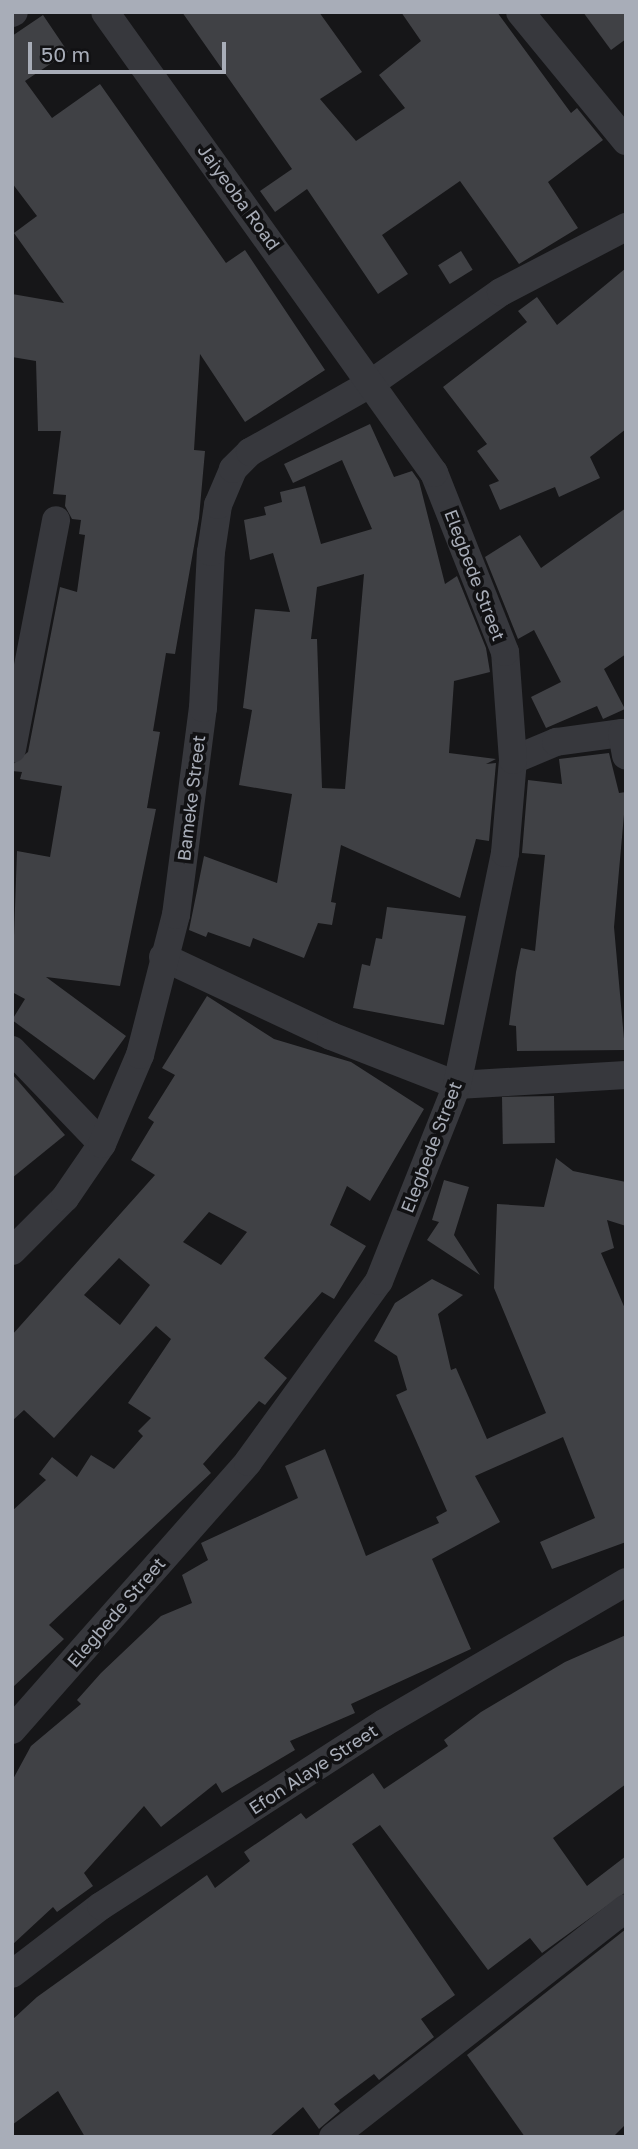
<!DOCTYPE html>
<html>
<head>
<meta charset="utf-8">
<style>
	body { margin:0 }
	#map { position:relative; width:638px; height:2149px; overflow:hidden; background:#161618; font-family:"Golos Text",sans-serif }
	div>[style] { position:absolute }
	.building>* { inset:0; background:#404145; transform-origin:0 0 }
	.minor>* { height:28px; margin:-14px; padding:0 14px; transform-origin:14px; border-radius:14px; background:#37383d }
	span { translate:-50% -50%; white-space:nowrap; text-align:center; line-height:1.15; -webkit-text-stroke:7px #111113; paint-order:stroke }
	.street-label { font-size:18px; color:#a8adb8 }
	.frame { position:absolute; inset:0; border:14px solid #a8adb8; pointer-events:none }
	.scale { position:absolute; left:28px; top:42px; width:198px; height:32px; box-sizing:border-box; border:4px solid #a8adb8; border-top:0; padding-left:9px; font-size:21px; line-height:24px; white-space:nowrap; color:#a8adb8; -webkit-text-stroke:5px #111113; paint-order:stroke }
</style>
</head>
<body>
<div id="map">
	<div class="building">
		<i style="clip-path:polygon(182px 12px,319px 12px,362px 72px,320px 99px,356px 141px,405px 108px,379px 75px,421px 41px,401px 12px,497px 12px,571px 113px,577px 108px,603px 140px,548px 182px,578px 228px,519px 264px,460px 181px,382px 235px,408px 274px,378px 294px,307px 189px,275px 212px,260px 191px,292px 169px)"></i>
		<i style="clip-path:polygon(583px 12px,626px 12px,626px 39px,611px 50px)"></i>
		<i style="clip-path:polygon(43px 15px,68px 52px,25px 81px,52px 118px,100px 84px,226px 263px,245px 250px,325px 370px,245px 422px,200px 354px,194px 450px,205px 451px,199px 518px,175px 654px,166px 653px,153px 731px,160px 732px,147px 808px,156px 809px,120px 986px,46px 977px,126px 1036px,94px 1080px,12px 1020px,25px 999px,12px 992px,17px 851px,50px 857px,62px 786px,20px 779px,22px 772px,12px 771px,12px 765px,28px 752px,60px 587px,77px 592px,85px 535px,79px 534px,81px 520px,72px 519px,65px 506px,66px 495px,53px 494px,61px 431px,38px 431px,36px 361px,12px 357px,12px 294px,64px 303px,14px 233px,37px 216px,12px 183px,12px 36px)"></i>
		<i style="left:461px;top:251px;width:22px;height:27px;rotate:58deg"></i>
		<i style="clip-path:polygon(626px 268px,626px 429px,590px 457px,600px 478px,559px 497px,555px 487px,500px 510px,489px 485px,499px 481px,477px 451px,487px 444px,443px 387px,527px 322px,518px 311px,537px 297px,557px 325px)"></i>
		<i style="clip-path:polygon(evenodd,370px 424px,394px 477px,412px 471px,419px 481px,445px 584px,457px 576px,486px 648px,490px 672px,454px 681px,449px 753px,496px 759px,486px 764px,496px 763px,489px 841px,476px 839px,460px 898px,341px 845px,331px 902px,336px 903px,332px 925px,318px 923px,304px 958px,253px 938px,250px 947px,208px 932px,206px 937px,189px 930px,204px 856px,277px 883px,292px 794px,239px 785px,252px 710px,243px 708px,255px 609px,290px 612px,273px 553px,250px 560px,244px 520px,266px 515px,264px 507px,282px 502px,280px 492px,305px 486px,321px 544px,372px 529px,342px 460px,293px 483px,284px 464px,370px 424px,364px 574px,345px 789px,322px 788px,317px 639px,311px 639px,317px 587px,364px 574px)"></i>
		<i style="clip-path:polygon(626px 508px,626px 654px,604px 669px,625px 709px,603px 719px,597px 706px,546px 728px,531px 697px,561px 682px,534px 630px,518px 639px,485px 557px,520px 535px,541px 568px)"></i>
		<i style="clip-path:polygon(609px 753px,619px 793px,626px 792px,614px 927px,625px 1050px,517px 1051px,516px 1026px,509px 1025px,516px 972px,521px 948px,535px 951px,545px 855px,522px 853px,528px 780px,562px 784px,559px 759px)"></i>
		<i style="clip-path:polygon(387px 907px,466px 916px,444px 1025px,353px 1008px,362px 964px,370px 966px,376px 938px,382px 939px)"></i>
		<i style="clip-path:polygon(evenodd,207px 996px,274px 1039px,351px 1062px,424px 1109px,370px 1201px,347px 1186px,330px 1225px,366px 1246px,334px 1299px,322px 1292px,264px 1358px,287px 1378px,265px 1405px,259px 1401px,203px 1464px,211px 1473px,49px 1625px,64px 1639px,12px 1688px,12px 1511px,46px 1480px,39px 1474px,52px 1457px,77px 1477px,91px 1455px,114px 1469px,143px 1436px,138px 1431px,151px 1418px,128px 1403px,171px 1339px,156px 1326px,54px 1438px,24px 1410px,12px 1421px,12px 1335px,155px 1175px,131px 1160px,154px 1122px,148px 1118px,175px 1075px,162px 1068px,207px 996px,209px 1212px,247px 1232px,221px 1265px,183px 1242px,209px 1212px,207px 996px,119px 1258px,150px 1285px,120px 1325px,84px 1295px,119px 1258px)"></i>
		<i style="clip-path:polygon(12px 1074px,65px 1135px,12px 1178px)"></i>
		<i style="left:554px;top:1096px;width:47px;height:52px;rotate:89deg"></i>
		<i style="clip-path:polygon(556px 1158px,573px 1171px,626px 1182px,626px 1226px,607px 1220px,614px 1248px,601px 1253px,626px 1311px,626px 1542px,552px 1569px,540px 1542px,595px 1518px,563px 1437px,475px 1476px,500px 1522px,432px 1559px,471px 1649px,351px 1704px,355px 1713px,290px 1741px,295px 1750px,222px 1793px,216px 1783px,161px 1827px,144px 1806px,84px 1873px,93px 1886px,57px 1912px,53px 1907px,12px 1945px,12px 1781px,31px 1746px,81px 1704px,77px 1700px,101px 1673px,161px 1616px,192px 1603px,182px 1575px,208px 1560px,201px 1543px,298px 1498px,285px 1466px,325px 1449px,366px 1556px,439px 1523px,436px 1517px,447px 1511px,396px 1395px,407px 1390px,397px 1356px,374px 1341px,395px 1303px,432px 1279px,463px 1295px,438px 1314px,451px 1370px,456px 1368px,487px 1439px,546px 1413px,494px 1288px,497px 1204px,544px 1207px)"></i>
		<i style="clip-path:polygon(444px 1180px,469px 1187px,454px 1235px,480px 1275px,427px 1240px,439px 1222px,432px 1220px)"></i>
		<i style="clip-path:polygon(626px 1635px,626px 1784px,553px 1838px,587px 1886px,626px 1856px,626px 1892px,542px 1953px,530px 1938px,488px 1970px,380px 1825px,352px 1844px,455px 1995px,421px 2019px,434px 2037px,379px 2080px,374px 2074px,334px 2104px,340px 2111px,319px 2129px,303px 2107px,269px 2137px,85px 2137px,58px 2091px,12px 2125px,12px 2020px,37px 1997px,207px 1875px,215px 1888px,250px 1861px,244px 1852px,301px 1813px,306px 1819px,373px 1773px,384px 1789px,448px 1746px,444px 1740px,481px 1712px,565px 1662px)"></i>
		<i style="clip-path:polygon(626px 1929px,626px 2124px,613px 2137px,525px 2137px,467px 2055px)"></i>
	</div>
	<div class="minor">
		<i style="left:520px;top:12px;width:167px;rotate:50.6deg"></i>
		<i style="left:12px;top:13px;width:2px;rotate:-27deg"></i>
		<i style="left:12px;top:749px;width:233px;rotate:-79.1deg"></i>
		<i style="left:513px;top:760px;width:47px;rotate:-22.7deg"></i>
		<i style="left:556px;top:742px;width:67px;rotate:-7.8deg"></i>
		<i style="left:622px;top:733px;width:23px;rotate:80deg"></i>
		<i style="left:163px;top:957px;width:186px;rotate:25.2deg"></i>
		<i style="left:331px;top:1036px;width:135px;rotate:21.3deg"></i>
		<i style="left:457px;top:1085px;width:169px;rotate:-3.4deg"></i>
		<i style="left:12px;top:1050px;width:130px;rotate:46.2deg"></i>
		<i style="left:12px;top:1251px;width:75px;rotate:-45deg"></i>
		<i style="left:65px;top:1198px;width:65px;rotate:-55.6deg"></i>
		<i style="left:102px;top:1144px;width:97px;rotate:-66.9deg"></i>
		<i style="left:140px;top:1055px;width:145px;rotate:-75.6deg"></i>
		<i style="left:176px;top:915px;width:209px;rotate:-82.6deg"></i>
		<i style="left:203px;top:708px;width:156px;rotate:-87.1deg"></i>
		<i style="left:211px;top:552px;width:48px;rotate:-81.5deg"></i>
		<i style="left:218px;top:505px;width:39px;rotate:-67deg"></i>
		<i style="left:233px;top:469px;width:24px;rotate:-45deg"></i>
		<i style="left:250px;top:452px;width:142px;rotate:-29.6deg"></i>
		<i style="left:373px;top:382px;width:156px;rotate:-35.1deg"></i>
		<i style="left:501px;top:292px;width:141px;rotate:-27.5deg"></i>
		<i style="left:12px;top:1730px;width:357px;rotate:-48.6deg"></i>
		<i style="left:248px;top:1462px;width:223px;rotate:-54.1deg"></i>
		<i style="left:379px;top:1281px;width:211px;rotate:-68.3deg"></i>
		<i style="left:457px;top:1085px;width:237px;rotate:-78.3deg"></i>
		<i style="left:505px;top:853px;width:93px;rotate:-85.1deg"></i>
		<i style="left:513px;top:760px;width:108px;rotate:-94.2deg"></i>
		<i style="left:505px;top:652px;width:193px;rotate:-111.6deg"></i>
		<i style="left:434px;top:473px;width:566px;rotate:-125.51deg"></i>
		<i style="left:12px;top:1974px;width:112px;rotate:-37.4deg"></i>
		<i style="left:101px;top:1906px;width:337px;rotate:-32.9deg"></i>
		<i style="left:384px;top:1723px;width:280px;rotate:-30.2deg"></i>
		<i style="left:333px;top:2137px;width:372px;rotate:-38deg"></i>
	</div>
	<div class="street-label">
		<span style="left:239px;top:197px;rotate:54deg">Jaiyeoba Road</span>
		<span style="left:475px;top:575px;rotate:69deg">Elegbede Street</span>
		<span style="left:191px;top:798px;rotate:-83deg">Bameke Street</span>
		<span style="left:431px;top:1147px;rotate:-69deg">Elegbede Street</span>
		<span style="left:116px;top:1612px;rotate:-49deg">Elegbede Street</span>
		<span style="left:313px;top:1769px;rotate:-33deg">Efon Alaye Street</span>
	</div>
	<div class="frame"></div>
	<div class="scale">50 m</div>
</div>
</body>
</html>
